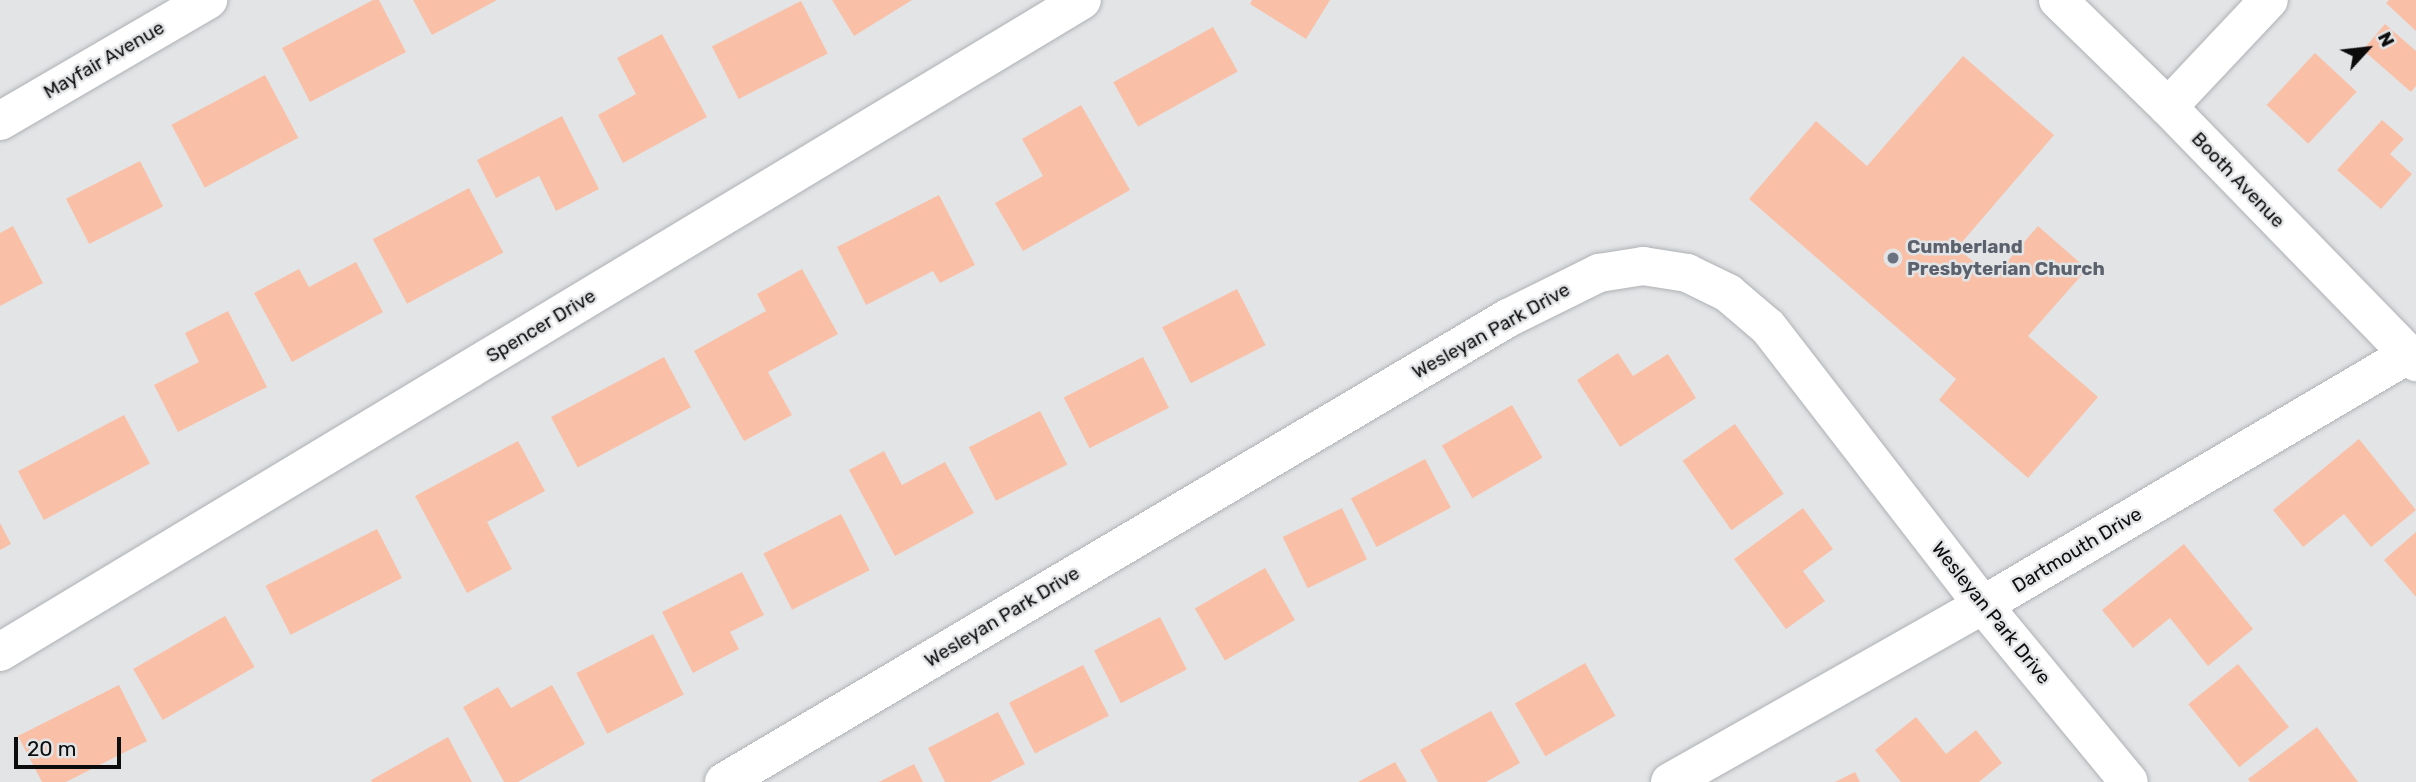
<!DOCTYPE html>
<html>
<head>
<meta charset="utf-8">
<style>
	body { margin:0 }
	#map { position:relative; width:2416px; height:782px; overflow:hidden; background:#e2e4e6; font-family:Rubik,sans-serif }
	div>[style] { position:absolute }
	.building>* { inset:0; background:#fac0a7; transform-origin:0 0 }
	.roads { filter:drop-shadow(0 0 2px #afb1b4) drop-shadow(0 0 2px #afb1b4) }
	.minor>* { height:38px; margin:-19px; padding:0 19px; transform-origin:19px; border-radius:19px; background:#fff }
	.tertiary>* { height:38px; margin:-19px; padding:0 19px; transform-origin:19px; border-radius:19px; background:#fff }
	.dots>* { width:19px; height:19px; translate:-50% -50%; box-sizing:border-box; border:4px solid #e2e4e6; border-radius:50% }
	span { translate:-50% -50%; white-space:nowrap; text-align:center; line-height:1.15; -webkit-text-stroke:5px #e2e4e6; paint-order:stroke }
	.street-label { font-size:19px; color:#0c0c0d }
	.worship-label { font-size:19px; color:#5b616d; font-weight:700 }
	.left { translate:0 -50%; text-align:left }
	.north { position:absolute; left:2332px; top:14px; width:70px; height:70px; -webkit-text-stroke:5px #e2e4e6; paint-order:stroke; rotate:63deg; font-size:19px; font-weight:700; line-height:28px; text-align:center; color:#0c0c0d }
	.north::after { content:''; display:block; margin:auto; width:24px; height:32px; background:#0c0c0d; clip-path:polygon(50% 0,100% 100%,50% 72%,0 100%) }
	.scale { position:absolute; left:14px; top:737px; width:107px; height:32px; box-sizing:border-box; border:4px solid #0c0c0d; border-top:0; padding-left:9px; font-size:21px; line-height:24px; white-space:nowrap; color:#0c0c0d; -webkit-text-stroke:5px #e2e4e6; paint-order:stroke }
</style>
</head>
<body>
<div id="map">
	<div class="building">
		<i style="clip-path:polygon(373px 0,379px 0,406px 52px,310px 102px,282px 48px)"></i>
		<i style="clip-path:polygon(413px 0,497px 0,432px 35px)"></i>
		<i style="clip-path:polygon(832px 0,912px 0,854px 36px)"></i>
		<i style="clip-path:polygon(1252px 0,1330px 0,1306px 39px,1250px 4px)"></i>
		<i style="clip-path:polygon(2389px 0,2416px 0,2416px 31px,2386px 3px)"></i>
		<i style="left:801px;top:1px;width:59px;height:100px;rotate:63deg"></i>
		<i style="clip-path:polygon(2385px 24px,2416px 51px,2416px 86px,2411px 92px,2363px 50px)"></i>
		<i style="left:1213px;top:27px;width:51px;height:114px;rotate:61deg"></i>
		<i style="clip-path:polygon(662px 34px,707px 117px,623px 163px,598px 115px,636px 94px,617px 58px)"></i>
		<i style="left:2315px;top:53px;width:57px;height:71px;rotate:43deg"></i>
		<i style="clip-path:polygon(1963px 56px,2054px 135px,1957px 248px,1993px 278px,2038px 226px,2087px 269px,2028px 336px,2098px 397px,2028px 478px,1939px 400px,1956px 379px,1749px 199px,1816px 121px,1867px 166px)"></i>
		<i style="left:265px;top:75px;width:71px;height:106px;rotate:62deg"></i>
		<i style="clip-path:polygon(1081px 105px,1130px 190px,1023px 251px,995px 203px,1043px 176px,1022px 139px)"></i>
		<i style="clip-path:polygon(562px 116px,599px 189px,556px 211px,539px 176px,496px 198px,477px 160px)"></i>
		<i style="clip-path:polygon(2382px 120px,2404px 139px,2390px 154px,2412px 174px,2381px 209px,2337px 170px)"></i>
		<i style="left:140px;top:161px;width:51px;height:83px;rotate:63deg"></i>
		<i style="left:469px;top:188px;width:73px;height:109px;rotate:62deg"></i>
		<i style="clip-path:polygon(939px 195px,975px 265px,940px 283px,933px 271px,866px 305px,837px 247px)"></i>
		<i style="clip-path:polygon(13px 226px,43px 283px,0 306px,0 233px)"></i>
		<i style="clip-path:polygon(356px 262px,383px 312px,292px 362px,254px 293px,299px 269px,309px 287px)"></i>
		<i style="clip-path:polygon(802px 269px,838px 334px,768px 372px,792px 415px,744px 441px,694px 351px,766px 311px,757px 294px)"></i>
		<i style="left:1237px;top:289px;width:63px;height:84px;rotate:63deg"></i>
		<i style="clip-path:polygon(228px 311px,267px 387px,178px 432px,154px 385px,199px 362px,185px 333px)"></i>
		<i style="clip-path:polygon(1618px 353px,1633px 376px,1668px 354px,1696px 398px,1620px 447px,1577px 380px)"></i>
		<i style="left:664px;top:357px;width:57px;height:128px;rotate:62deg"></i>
		<i style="left:1143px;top:357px;width:57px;height:89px;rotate:63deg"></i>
		<i style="left:1512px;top:405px;width:61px;height:81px;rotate:60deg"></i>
		<i style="left:1040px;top:411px;width:60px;height:80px;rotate:63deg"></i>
		<i style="left:124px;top:415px;width:55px;height:120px;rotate:62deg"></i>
		<i style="left:1735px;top:424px;width:85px;height:64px;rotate:55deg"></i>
		<i style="clip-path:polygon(2359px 439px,2416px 510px,2371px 547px,2344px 514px,2303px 547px,2273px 510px)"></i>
		<i style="clip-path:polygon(518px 441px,545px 491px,487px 522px,512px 569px,467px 593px,415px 496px)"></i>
		<i style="clip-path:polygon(884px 451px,902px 485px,945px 462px,974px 513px,895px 556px,849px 470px)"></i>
		<i style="left:1425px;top:459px;width:55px;height:84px;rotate:62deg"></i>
		<i style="left:1342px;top:508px;width:57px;height:66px;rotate:64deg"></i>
		<i style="clip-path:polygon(1803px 508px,1833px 549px,1803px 571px,1825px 601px,1786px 629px,1734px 559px)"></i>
		<i style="left:841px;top:514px;width:63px;height:87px;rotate:63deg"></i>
		<i style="clip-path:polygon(0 523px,11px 544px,0 550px)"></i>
		<i style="left:377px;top:529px;width:55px;height:125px;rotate:63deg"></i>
		<i style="clip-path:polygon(2416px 532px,2416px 597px,2384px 560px)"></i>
		<i style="clip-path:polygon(2184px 544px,2253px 629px,2208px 666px,2170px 618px,2133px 648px,2102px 610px)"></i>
		<i style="left:1265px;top:568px;width:60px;height:81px;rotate:60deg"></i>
		<i style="clip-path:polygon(742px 572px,764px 615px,730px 632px,739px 649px,693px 673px,662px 612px)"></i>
		<i style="left:225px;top:616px;width:59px;height:106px;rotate:60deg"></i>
		<i style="left:1160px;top:617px;width:59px;height:74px;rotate:63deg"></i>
		<i style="left:653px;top:634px;width:68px;height:86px;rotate:63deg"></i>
		<i style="left:1585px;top:663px;width:61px;height:81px;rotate:60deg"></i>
		<i style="left:2238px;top:664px;width:81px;height:64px;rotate:51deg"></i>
		<i style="left:1083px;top:665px;width:57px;height:83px;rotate:63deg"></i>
		<i style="clip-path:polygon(119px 685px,147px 741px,66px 782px,42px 782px,18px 736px)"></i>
		<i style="clip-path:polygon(552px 685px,585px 744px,518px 782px,504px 782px,463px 707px,498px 687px,511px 708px)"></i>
		<i style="clip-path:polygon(1491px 711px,1520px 763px,1486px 782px,1438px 782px,1420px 750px)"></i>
		<i style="clip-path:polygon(998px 712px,1025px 764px,990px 782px,945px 782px,928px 748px)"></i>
		<i style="clip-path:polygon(1916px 717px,1946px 754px,1976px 730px,2002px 763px,1979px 782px,1901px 782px,1875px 750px)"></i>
		<i style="clip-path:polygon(2317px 727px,2358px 782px,2250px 782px,2248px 779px)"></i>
		<i style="clip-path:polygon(448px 737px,472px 782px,372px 782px,371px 780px)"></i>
		<i style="clip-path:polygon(1395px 762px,1407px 782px,1358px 782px)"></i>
		<i style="clip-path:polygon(914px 764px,923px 782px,879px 782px)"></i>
		<i style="clip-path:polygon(1855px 772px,1860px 782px,1835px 782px)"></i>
	</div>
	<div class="roads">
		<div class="minor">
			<i style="left:2168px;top:107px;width:147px;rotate:-46.7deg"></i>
			<i style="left:0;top:121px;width:241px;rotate:-30.2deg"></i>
			<i style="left:0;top:652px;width:1263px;rotate:-31.07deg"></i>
			<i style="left:724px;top:782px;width:911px;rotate:-30.62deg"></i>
			<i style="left:1508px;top:318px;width:102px;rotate:-26.3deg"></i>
			<i style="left:1599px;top:273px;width:45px;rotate:-9deg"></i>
			<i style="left:1643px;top:266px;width:45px;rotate:9deg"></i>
			<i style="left:1687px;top:273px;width:46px;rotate:26deg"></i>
			<i style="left:1728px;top:293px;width:52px;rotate:40.4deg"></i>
			<i style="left:1768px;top:327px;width:351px;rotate:52.3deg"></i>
			<i style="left:1983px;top:605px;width:229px;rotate:50.5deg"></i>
			<i style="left:1670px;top:782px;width:360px;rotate:-29.5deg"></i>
			<i style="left:1983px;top:605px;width:494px;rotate:-30.5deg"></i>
		</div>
		<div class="tertiary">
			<i style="left:2058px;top:0;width:153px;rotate:44.2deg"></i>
			<i style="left:2168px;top:107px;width:356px;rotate:45.8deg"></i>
		</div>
	</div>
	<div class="dots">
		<i style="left:1893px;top:258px;background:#6b7280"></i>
	</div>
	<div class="street-label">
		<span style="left:104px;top:60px;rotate:-30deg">Mayfair Avenue</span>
		<span style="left:2238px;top:180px;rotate:46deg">Booth Avenue</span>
		<span style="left:541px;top:326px;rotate:-31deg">Spencer Drive</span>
		<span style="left:1491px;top:331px;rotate:-29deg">Wesleyan Park Drive</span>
		<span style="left:2077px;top:550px;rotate:-31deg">Dartmouth Drive</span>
		<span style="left:1991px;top:613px;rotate:51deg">Wesleyan Park Drive</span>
		<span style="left:1002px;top:617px;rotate:-31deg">Wesleyan Park Drive</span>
	</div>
	<div class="worship-label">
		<span class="left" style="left:1907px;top:258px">Cumberland<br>Presbyterian Church</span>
	</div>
	<div class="north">N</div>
	<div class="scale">20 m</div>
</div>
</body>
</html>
